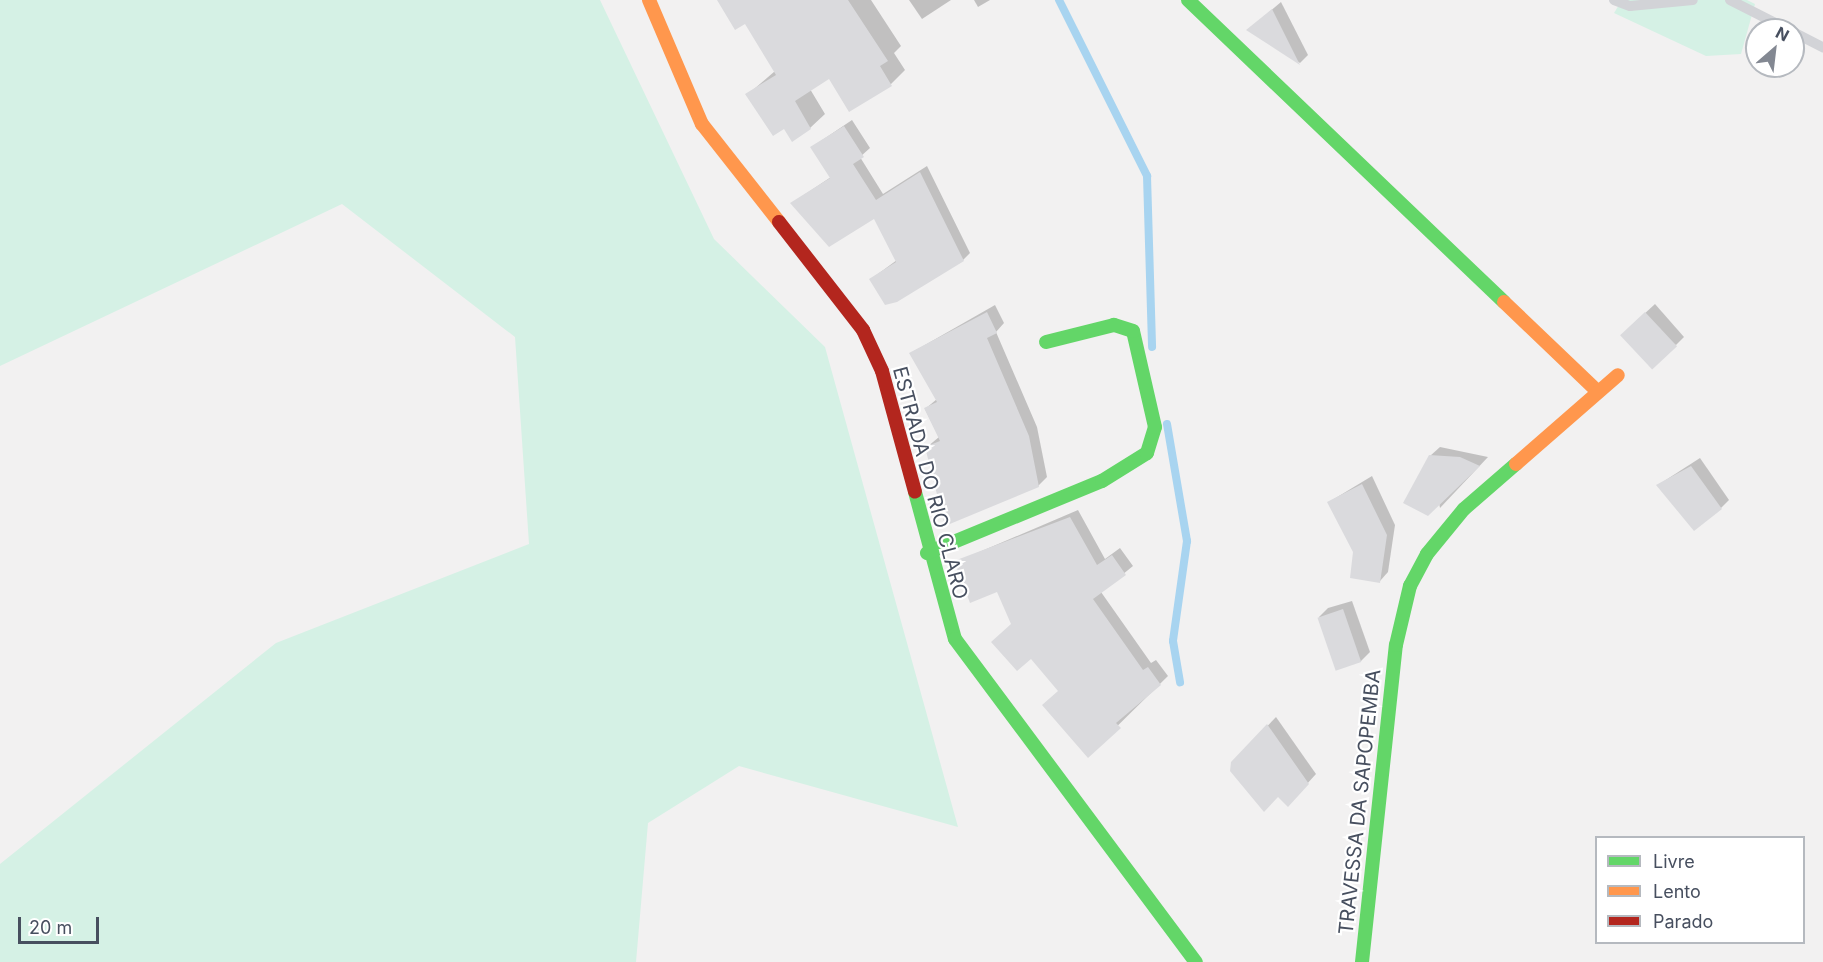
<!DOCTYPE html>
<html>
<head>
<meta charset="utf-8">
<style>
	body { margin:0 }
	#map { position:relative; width:1823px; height:962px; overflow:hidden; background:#f2f1f1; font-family:Inter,sans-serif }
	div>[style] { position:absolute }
	.green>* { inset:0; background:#d5f1e5 }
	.shadow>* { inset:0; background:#0003 }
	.stream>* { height:8px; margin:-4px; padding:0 4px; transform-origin:4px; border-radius:4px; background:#a8d4f0 }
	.building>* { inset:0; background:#dadadd; transform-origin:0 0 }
	.lane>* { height:10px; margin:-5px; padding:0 5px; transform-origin:5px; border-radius:5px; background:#d2d3d7 }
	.fast>* { height:14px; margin:-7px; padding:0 7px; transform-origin:7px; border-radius:7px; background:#63d668 }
	.slow>* { height:14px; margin:-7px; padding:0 7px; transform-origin:7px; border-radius:7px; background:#ff974d }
	.jam>* { height:14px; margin:-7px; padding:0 7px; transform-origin:7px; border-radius:7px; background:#b3261e }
	span { translate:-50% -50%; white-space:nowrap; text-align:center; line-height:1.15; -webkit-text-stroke:4.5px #fff; paint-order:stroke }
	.street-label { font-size:20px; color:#474f5f }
	.legend { position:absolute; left:1595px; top:836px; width:210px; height:108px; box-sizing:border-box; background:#fff; border:2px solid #b5b9bf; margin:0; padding:8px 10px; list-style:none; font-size:18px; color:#474f5f }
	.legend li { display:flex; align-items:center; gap:12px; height:30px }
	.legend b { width:30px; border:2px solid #b5b9bf }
	.north { position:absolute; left:1745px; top:18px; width:60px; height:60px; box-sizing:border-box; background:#fff; border:2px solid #b5b9bf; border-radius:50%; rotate:28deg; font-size:16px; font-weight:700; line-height:24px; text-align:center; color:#474f5f }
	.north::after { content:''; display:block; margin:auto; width:21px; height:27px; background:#838892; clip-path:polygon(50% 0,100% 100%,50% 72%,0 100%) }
	.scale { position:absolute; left:18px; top:917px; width:81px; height:27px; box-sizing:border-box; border:3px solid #474f5f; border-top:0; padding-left:8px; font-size:18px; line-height:21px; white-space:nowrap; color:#474f5f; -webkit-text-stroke:4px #fff; paint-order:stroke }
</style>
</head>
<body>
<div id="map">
	<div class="green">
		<i style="clip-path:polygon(0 0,600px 0,714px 239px,825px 347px,958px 827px,739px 766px,648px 823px,636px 962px,0 962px,0 864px,276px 643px,529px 544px,515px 337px,342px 204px,0 366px)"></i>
		<i style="clip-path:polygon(1622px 0,1747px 0,1755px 4px,1741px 54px,1706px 56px,1614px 13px)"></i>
	</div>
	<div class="shadow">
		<i style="clip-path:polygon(719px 0,871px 0,901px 46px,894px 53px,905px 70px,891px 84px,829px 77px,810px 89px,825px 114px,810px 128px,784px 127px,747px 95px,775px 71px,745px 22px)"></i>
		<i style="clip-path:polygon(909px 0,951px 0,922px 19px)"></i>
		<i style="clip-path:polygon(974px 0,990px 0,978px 7px)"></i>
		<i style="clip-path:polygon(1281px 2px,1308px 55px,1300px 63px,1248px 30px)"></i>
		<i style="clip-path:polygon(852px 120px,870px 148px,860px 157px,883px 194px,927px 166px,970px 253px,963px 260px,871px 279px,897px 260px,874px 217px,792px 203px,831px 177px,812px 147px)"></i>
		<i style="clip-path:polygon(1655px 304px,1684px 337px,1676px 345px,1630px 327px)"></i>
		<i style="clip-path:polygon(995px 305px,1004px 323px,996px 332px,1037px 427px,1047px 477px,1038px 486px,946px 524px,927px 447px,939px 437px,925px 409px,937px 399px,911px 353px)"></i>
		<i style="clip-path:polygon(1440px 447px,1488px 457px,1440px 508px,1430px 456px)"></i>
		<i style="clip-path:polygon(1700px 458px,1729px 500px,1721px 508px,1658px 485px)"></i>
		<i style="clip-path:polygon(1372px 476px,1395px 525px,1388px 572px,1380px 581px,1355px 552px,1329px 502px)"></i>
		<i style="clip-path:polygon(1078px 510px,1105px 559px,1120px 548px,1133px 566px,1101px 592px,1151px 663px,1156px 660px,1168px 676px,1088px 755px,1059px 691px,1012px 624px,997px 590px,956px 562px)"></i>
		<i style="clip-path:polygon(1352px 601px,1370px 652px,1361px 661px,1336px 667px,1319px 617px,1328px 608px)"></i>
		<i style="clip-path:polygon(1276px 717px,1316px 774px,1296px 796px,1278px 795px,1232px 763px)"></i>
	</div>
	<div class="stream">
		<i style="left:1059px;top:0;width:197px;rotate:63.4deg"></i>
		<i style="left:1147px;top:176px;width:171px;rotate:88.3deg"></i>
		<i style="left:1167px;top:424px;width:119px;rotate:80.3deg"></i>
		<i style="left:1187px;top:541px;width:101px;rotate:98deg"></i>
		<i style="left:1173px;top:641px;width:42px;rotate:80.3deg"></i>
	</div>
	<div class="building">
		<i style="clip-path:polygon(717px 0,848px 0,888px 61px,880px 66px,892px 86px,849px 112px,829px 79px,795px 101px,811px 129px,792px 142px,784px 129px,773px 136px,745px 94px,776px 75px,745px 24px,735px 30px)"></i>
		<i style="clip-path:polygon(1272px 9px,1300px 65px,1246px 30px)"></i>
		<i style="clip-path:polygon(844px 126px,864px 157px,853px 164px,876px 200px,920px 172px,964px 261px,897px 302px,885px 305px,869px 279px,896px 262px,874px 219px,829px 247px,790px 203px,830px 178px,810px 147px)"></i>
		<i style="clip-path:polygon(987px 312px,997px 333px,987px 338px,1029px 436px,1039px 487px,945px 526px,925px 447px,940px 441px,924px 408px,937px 402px,909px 353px)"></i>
		<i style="left:1645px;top:312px;width:47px;height:34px;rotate:47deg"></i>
		<i style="clip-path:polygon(1429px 455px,1460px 457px,1480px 466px,1428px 516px,1403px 503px)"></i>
		<i style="clip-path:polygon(1691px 466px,1722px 509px,1694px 531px,1656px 485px)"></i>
		<i style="clip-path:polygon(1362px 484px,1387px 535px,1380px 583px,1350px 578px,1353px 552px,1327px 502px)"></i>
		<i style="clip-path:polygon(1070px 517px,1097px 565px,1112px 555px,1126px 575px,1093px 599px,1143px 670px,1148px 667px,1161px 685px,1116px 723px,1121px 728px,1088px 758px,1042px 705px,1058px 691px,1031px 659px,1017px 671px,991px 642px,1011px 624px,997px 592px,970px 603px,954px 561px)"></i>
		<i style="left:1343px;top:609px;width:56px;height:27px;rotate:71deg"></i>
		<i style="clip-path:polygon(1267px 724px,1309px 784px,1288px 807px,1278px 797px,1264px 812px,1230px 771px,1231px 762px)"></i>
	</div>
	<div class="lane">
		<i style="left:1614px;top:0;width:17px;rotate:21deg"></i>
		<i style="left:1630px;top:6px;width:63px;rotate:-5.4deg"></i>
		<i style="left:1730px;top:0;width:66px;rotate:27deg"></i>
		<i style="left:1793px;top:32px;width:34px;rotate:27deg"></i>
	</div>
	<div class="fast">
		<i style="left:1188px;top:0;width:437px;rotate:43.7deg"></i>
		<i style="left:915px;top:492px;width:152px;rotate:74.8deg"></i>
		<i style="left:955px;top:639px;width:403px;rotate:53.3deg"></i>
		<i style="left:927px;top:553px;width:189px;rotate:-22.4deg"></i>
		<i style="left:1102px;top:481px;width:53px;rotate:-31.9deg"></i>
		<i style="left:1147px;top:453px;width:27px;rotate:-73deg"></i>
		<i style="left:1155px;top:427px;width:98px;rotate:-102.9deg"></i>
		<i style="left:1133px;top:331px;width:20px;rotate:-162deg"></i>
		<i style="left:1114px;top:325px;width:70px;rotate:166deg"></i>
		<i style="left:1362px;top:962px;width:319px;rotate:-83.9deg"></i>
		<i style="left:1396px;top:645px;width:61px;rotate:-76.7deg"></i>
		<i style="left:1410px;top:586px;width:36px;rotate:-62deg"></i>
		<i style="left:1427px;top:554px;width:58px;rotate:-50.6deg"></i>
		<i style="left:1464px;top:509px;width:69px;rotate:-40.9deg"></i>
	</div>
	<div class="slow">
		<i style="left:649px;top:0;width:135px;rotate:66.9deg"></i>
		<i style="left:702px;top:124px;width:125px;rotate:51.8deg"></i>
		<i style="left:1504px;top:302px;width:129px;rotate:43.7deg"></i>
		<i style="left:1516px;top:464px;width:135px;rotate:-41.1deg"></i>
	</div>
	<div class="jam">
		<i style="left:779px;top:222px;width:137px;rotate:52.1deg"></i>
		<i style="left:863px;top:330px;width:45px;rotate:65.1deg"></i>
		<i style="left:882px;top:371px;width:125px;rotate:74.7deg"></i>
	</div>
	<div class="street-label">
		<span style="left:930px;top:483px;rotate:75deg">ESTRADA DO RIO CLARO</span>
		<span style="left:1360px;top:802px;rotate:-84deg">TRAVESSA DA SAPOPEMBA</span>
	</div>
	<ul class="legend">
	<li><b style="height:8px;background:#63d668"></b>Livre</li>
	<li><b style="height:8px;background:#ff974d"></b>Lento</li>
	<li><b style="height:8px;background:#b3261e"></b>Parado</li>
	</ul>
	<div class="north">N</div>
	<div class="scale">20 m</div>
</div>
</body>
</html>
